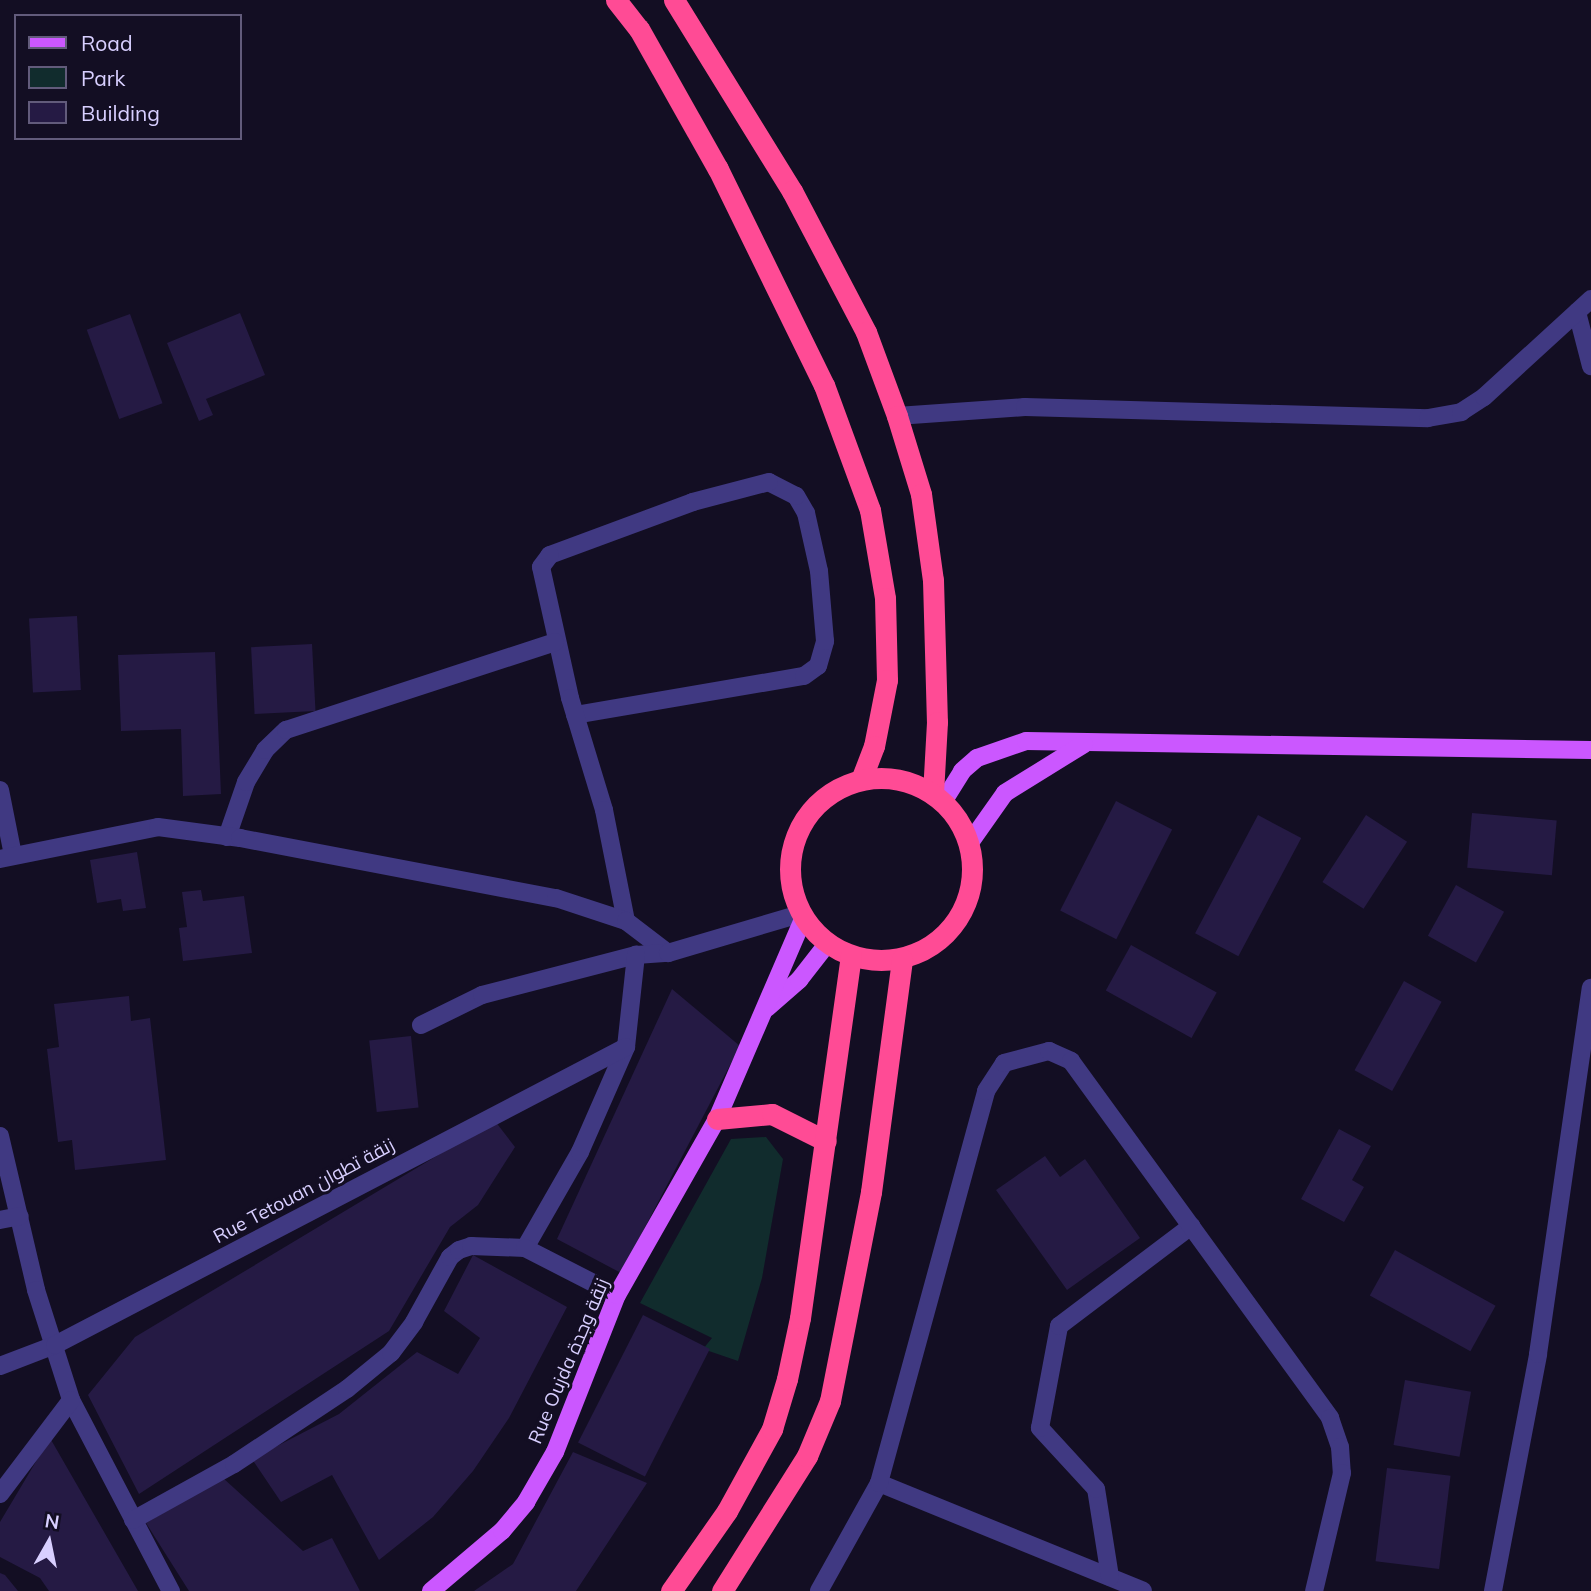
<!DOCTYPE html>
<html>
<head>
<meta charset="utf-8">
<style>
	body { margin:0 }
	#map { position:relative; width:1591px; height:1591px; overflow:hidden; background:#130e23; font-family:Mulish,Cairo,sans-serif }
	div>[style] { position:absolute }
	.green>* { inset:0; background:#112c2d }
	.building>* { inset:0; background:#251a44; transform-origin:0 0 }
	.minor>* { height:18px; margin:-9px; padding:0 9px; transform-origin:9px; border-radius:9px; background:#403982 }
	.major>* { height:18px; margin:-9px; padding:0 9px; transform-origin:9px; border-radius:9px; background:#cb57ff }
	.highway>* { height:21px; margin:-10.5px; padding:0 10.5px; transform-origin:10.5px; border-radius:10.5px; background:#ff4b95 }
	.highway>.ring { margin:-10.5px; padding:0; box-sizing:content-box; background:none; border:21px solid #ff4b95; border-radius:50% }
	span { translate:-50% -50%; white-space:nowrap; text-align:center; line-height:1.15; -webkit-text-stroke:6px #130e23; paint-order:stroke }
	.street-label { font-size:19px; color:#d8cfff }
	.legend { position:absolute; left:14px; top:14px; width:228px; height:126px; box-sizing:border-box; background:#130e23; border:2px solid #625b7b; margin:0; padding:9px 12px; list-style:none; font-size:21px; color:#d8cfff }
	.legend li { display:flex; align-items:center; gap:14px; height:35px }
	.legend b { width:35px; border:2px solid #625b7b }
	.north { position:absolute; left:14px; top:1507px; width:70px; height:70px; -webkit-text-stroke:5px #130e23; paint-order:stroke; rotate:9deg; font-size:19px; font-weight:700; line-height:28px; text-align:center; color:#d8cfff }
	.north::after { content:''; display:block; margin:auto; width:24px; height:32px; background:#d8cfff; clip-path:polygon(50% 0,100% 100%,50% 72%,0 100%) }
</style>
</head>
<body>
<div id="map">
	<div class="green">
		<i style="clip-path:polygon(766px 1137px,783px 1159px,762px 1278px,738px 1361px,703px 1349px,712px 1338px,640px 1303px,731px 1139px)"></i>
	</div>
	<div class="building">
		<i style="clip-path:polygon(240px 313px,265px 375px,206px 399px,213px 415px,199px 421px,167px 343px)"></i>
		<i style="left:130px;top:314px;width:95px;height:46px;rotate:70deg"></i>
		<i style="left:77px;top:616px;width:74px;height:48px;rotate:87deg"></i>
		<i style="left:312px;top:644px;width:67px;height:61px;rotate:87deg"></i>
		<i style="clip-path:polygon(215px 652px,221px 794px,183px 796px,181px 729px,121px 731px,118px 655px)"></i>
		<i style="left:1116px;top:801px;width:63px;height:123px;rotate:27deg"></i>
		<i style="left:1472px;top:813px;width:85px;height:55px;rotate:5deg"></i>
		<i style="left:1258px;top:815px;width:49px;height:134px;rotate:28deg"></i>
		<i style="left:1366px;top:815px;width:49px;height:80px;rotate:33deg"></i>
		<i style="clip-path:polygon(137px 852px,146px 908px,123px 911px,121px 899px,97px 903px,90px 860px)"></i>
		<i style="left:1456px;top:885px;width:55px;height:58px;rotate:29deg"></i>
		<i style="clip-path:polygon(201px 890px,203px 901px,244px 896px,252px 953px,183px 961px,179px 928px,187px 927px,182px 892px)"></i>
		<i style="left:1131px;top:945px;width:98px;height:52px;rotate:29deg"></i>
		<i style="left:1404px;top:981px;width:43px;height:102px;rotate:29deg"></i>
		<i style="clip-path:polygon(672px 989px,740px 1046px,621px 1273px,557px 1239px)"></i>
		<i style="clip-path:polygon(129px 996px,131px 1021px,150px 1018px,166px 1160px,75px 1170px,72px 1140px,58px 1142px,47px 1049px,59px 1047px,54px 1004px)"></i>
		<i style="left:411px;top:1036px;width:72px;height:42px;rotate:84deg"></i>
		<i style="clip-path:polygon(495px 1121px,515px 1147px,478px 1205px,450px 1227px,389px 1331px,139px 1494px,88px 1395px,135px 1337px)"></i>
		<i style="clip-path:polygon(1339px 1129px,1371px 1146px,1352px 1180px,1364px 1187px,1344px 1222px,1301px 1199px)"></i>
		<i style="clip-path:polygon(1045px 1156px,1060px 1177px,1085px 1159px,1140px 1238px,1067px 1290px,996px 1190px)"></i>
		<i style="left:1395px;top:1250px;width:115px;height:52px;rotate:29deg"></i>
		<i style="clip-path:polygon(473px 1255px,567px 1307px,509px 1418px,473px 1471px,433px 1517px,379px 1560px,332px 1475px,281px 1502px,252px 1459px,339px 1414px,417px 1352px,458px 1374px,480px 1338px,444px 1311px)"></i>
		<i style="left:643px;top:1315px;width:75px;height:143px;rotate:27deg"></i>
		<i style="left:1405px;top:1380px;width:67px;height:66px;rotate:10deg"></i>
		<i style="clip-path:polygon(50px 1438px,138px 1591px,49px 1591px,40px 1578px,0 1557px,0 1522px)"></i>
		<i style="clip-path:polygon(573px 1452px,647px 1483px,576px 1591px,474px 1591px,513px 1564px)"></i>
		<i style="left:1387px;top:1468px;width:64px;height:94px;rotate:7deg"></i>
		<i style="clip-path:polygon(223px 1478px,303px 1551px,332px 1538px,360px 1591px,189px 1591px,146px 1523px)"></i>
		<i style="clip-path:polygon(0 1573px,5px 1575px,18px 1591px,0 1591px)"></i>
	</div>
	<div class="minor">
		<i style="left:1577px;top:312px;width:56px;rotate:75.5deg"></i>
		<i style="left:897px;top:416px;width:128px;rotate:-4deg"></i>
		<i style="left:1025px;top:407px;width:403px;rotate:1.6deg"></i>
		<i style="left:1428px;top:418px;width:34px;rotate:-10deg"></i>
		<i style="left:1461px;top:412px;width:27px;rotate:-33deg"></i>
		<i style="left:1484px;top:397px;width:145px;rotate:-42.5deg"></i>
		<i style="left:575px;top:715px;width:232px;rotate:-9.7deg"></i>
		<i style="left:804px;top:676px;width:17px;rotate:-36deg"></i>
		<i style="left:818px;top:666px;width:26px;rotate:-74deg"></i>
		<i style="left:825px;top:641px;width:70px;rotate:-94.9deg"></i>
		<i style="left:819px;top:571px;width:59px;rotate:-102.6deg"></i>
		<i style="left:806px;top:513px;width:20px;rotate:-120deg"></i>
		<i style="left:796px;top:496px;width:30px;rotate:-153deg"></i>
		<i style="left:769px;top:482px;width:79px;rotate:165.3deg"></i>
		<i style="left:693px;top:502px;width:153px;rotate:159.7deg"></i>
		<i style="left:550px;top:555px;width:15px;rotate:127deg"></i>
		<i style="left:541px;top:567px;width:134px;rotate:77.5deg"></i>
		<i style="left:570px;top:698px;width:117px;rotate:73.1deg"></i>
		<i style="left:604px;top:810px;width:113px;rotate:78.8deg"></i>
		<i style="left:0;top:790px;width:66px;rotate:78.7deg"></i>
		<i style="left:227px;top:837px;width:58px;rotate:-70.9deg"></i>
		<i style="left:246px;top:782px;width:37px;rotate:-59deg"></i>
		<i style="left:265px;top:750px;width:29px;rotate:-44deg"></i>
		<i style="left:286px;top:730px;width:283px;rotate:-18.1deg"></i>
		<i style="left:0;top:859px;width:161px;rotate:-11.4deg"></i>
		<i style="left:158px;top:827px;width:83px;rotate:7.6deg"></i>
		<i style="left:240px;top:838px;width:322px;rotate:10.8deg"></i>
		<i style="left:556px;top:898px;width:74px;rotate:18.2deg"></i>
		<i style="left:626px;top:921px;width:53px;rotate:37.3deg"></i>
		<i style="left:421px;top:1025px;width:68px;rotate:-26.2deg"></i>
		<i style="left:482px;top:995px;width:159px;rotate:-14.6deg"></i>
		<i style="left:636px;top:955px;width:32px;rotate:-4deg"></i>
		<i style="left:668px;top:953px;width:138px;rotate:-16.5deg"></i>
		<i style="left:0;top:1136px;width:158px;rotate:76.8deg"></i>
		<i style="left:36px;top:1290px;width:115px;rotate:72.3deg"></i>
		<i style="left:71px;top:1400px;width:216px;rotate:62.4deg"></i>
		<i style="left:0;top:1220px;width:20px;rotate:-11deg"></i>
		<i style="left:525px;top:1248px;width:111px;rotate:-60.2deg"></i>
		<i style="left:580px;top:1152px;width:115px;rotate:-66.3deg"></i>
		<i style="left:626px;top:1047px;width:93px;rotate:-83.8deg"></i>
		<i style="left:0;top:1366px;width:59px;rotate:-20.9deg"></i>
		<i style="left:55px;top:1345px;width:644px;rotate:-27.56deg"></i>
		<i style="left:879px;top:1483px;width:285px;rotate:22.2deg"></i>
		<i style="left:0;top:1494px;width:118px;rotate:-52.9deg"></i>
		<i style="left:133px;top:1520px;width:115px;rotate:-29deg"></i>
		<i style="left:234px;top:1464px;width:136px;rotate:-33.6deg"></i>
		<i style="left:347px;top:1389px;width:57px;rotate:-39.3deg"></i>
		<i style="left:391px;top:1353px;width:39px;rotate:-53deg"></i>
		<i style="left:414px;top:1322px;width:74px;rotate:-61deg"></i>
		<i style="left:450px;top:1257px;width:11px;rotate:-38deg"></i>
		<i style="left:459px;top:1250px;width:13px;rotate:-18deg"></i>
		<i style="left:471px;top:1246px;width:54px;rotate:2.1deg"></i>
		<i style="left:525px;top:1248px;width:103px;rotate:27.1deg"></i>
		<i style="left:1110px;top:1577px;width:89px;rotate:-99deg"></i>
		<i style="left:1096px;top:1489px;width:83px;rotate:-132.6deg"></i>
		<i style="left:1040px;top:1428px;width:104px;rotate:-79.4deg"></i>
		<i style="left:1059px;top:1326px;width:166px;rotate:-37.1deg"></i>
		<i style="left:819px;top:1591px;width:124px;rotate:-60.9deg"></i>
		<i style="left:879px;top:1483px;width:406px;rotate:-74.7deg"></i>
		<i style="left:986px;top:1091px;width:33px;rotate:-57deg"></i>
		<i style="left:1004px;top:1063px;width:47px;rotate:-14.9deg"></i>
		<i style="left:1049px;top:1051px;width:24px;rotate:24deg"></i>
		<i style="left:1071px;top:1061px;width:441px;rotate:54deg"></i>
		<i style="left:1330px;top:1418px;width:31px;rotate:71deg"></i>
		<i style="left:1340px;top:1447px;width:26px;rotate:86deg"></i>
		<i style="left:1342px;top:1473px;width:121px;rotate:103.3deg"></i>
		<i style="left:1493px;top:1591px;width:241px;rotate:-79.2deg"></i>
		<i style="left:1538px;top:1354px;width:370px;rotate:-81.8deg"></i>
	</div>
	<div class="major">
		<i style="left:943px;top:802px;width:36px;rotate:-58deg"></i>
		<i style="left:962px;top:771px;width:20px;rotate:-41deg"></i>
		<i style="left:977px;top:758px;width:52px;rotate:-19.1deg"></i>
		<i style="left:1026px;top:741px;width:565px;rotate:0.91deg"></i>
		<i style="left:969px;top:844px;width:62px;rotate:-54.8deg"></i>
		<i style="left:1005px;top:793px;width:93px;rotate:-31.8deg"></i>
		<i style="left:767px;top:1008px;width:43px;rotate:-41.2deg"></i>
		<i style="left:799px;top:980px;width:46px;rotate:-52.1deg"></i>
		<i style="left:431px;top:1591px;width:93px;rotate:-40.2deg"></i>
		<i style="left:502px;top:1531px;width:38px;rotate:-50deg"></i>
		<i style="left:526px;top:1502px;width:58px;rotate:-59.9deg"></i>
		<i style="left:555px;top:1452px;width:169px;rotate:-68.5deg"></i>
		<i style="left:617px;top:1295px;width:202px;rotate:-60.4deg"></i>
		<i style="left:717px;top:1119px;width:218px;rotate:-66.7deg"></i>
	</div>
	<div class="highway">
		<i style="left:616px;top:0;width:37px;rotate:52deg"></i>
		<i style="left:639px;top:29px;width:161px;rotate:60.6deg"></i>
		<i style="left:718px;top:169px;width:241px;rotate:63.9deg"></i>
		<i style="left:824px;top:385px;width:133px;rotate:69.8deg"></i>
		<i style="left:870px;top:510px;width:89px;rotate:80.3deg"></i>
		<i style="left:885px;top:598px;width:82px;rotate:88.6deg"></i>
		<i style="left:887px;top:680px;width:67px;rotate:101.1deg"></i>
		<i style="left:874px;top:746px;width:36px;rotate:111deg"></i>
		<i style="left:674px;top:0;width:225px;rotate:58.3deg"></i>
		<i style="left:792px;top:191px;width:159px;rotate:62.3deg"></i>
		<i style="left:866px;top:332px;width:90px;rotate:69.7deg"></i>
		<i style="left:897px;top:416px;width:82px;rotate:72.9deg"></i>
		<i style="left:921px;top:494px;width:87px;rotate:82.1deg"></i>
		<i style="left:933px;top:580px;width:142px;rotate:88.4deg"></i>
		<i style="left:937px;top:722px;width:72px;rotate:93.2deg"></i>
		<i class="ring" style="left:790px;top:778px;width:161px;height:161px"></i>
		<i style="left:717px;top:1119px;width:55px;rotate:-5.2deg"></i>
		<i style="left:772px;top:1114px;width:60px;rotate:26.6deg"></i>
		<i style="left:671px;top:1591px;width:98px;rotate:-55deg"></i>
		<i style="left:727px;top:1511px;width:94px;rotate:-61.2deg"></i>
		<i style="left:772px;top:1429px;width:52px;rotate:-73.3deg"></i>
		<i style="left:787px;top:1379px;width:62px;rotate:-78deg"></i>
		<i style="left:800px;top:1318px;width:366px;rotate:-82deg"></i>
		<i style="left:722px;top:1591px;width:160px;rotate:-57.8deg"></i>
		<i style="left:807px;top:1456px;width:60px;rotate:-67.3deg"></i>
		<i style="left:830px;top:1401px;width:213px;rotate:-78.9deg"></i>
		<i style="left:871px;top:1192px;width:235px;rotate:-82.4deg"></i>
	</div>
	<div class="street-label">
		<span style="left:304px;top:1191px;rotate:-28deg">Rue Tetouan زنقة تطوان</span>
		<span style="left:569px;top:1361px;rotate:-67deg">Rue Oujda زنقة وجدة</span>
	</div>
	<ul class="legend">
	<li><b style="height:9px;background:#cb57ff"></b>Road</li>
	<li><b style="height:19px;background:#112c2d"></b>Park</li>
	<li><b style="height:19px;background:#251a44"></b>Building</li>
	</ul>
	<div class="north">N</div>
</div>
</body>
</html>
